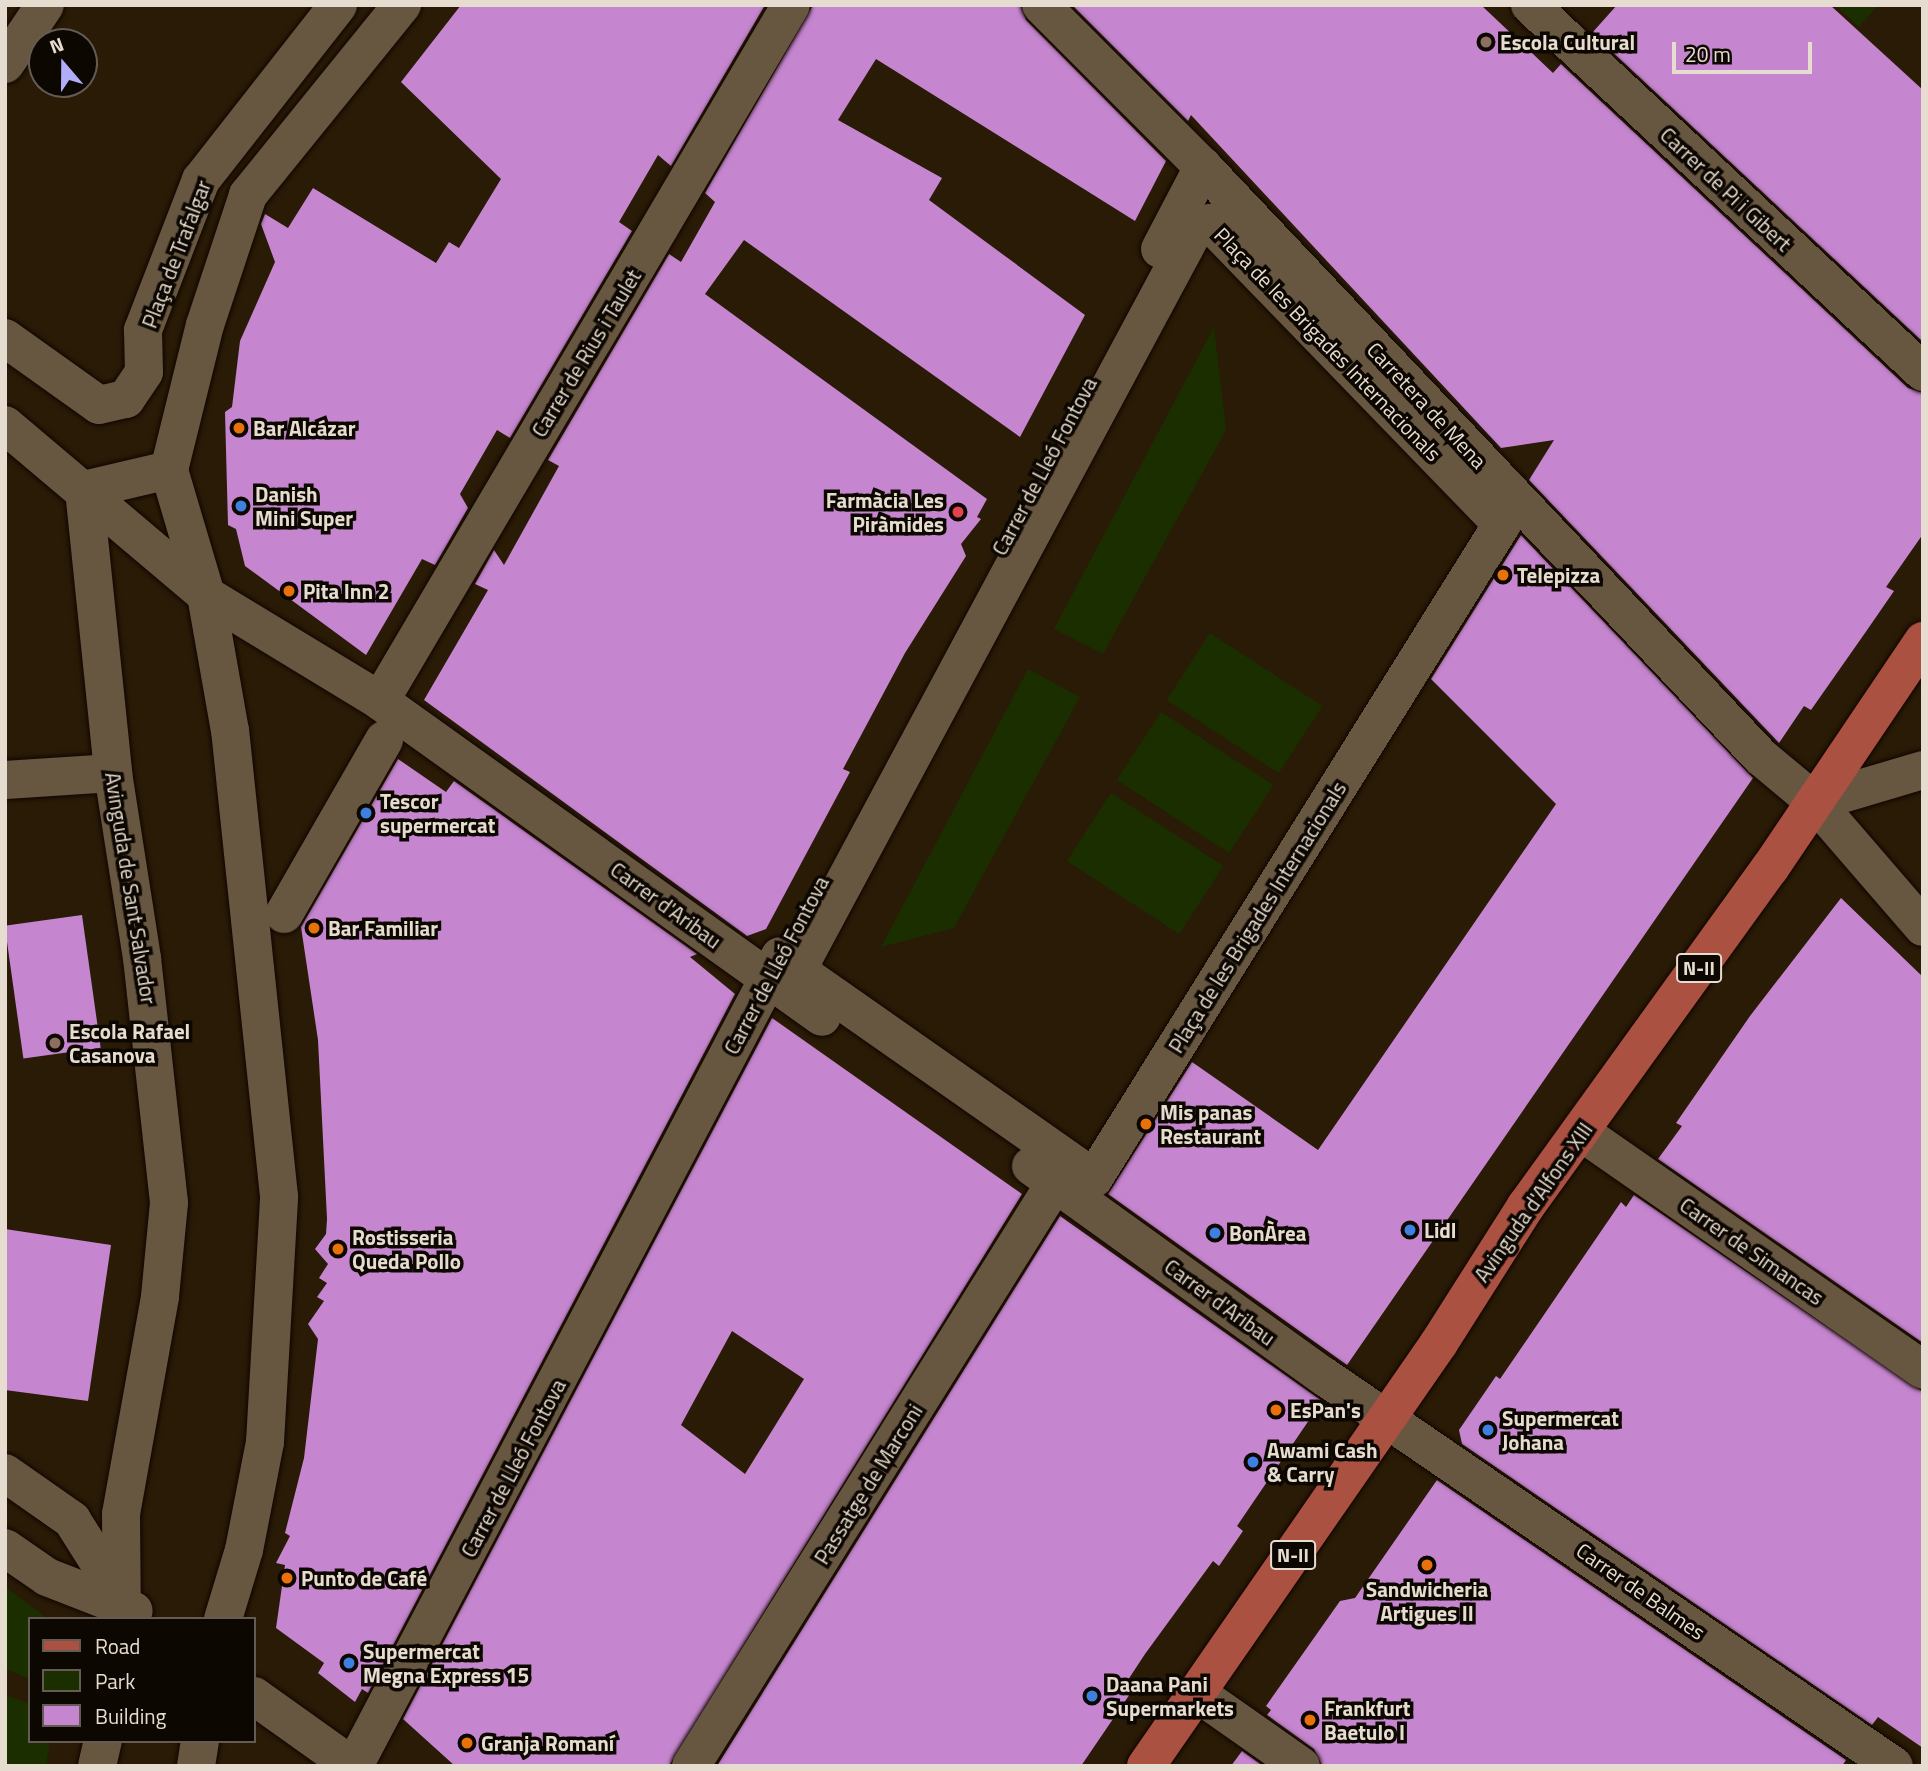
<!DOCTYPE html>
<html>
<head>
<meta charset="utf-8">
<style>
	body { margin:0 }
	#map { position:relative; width:1928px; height:1771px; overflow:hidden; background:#291b06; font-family:"Titillium Web",sans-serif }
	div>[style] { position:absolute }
	.green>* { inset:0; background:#1a2e00; transform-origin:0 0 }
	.building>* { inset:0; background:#c586cf; transform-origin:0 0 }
	.roads { filter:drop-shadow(0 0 2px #110500) drop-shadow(0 0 2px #110500) }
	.minor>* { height:38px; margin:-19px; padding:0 19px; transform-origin:19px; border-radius:19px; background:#675640 }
	.major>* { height:38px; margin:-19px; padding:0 19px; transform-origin:19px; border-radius:19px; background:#aa5142 }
	.dots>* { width:19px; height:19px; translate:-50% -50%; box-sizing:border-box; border:4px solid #0d0702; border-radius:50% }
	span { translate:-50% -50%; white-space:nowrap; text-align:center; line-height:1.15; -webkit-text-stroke:7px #0d0702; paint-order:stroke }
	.shield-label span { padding:2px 5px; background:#0d0702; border:2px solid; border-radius:5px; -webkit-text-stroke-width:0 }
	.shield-label { font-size:19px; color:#e6dccf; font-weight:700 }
	.poi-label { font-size:21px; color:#e6dccf; font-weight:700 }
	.left { translate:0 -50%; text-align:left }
	.right { translate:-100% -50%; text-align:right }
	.street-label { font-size:21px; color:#e6dccf }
	.frame { position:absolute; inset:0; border:7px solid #e6dccf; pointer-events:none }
	.legend { position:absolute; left:28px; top:1617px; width:228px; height:126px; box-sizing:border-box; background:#0d0702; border:2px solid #645c54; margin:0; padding:9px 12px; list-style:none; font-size:21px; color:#e6dccf }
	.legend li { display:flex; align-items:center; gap:14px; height:35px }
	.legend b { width:35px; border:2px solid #645c54 }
	.north { position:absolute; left:28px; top:28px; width:70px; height:70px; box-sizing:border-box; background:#0d0702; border:2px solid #645c54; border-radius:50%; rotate:340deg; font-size:19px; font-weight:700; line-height:28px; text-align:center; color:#e6dccf }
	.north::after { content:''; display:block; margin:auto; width:24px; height:32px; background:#b2adf9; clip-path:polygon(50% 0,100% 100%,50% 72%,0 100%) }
	.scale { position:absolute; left:1672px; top:42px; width:140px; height:32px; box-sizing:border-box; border:4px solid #e6dccf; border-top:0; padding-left:9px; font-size:21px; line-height:24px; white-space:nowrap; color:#e6dccf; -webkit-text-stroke:5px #0d0702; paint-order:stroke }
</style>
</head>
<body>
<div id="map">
	<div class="green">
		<i style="clip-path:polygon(1835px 5px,1878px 5px,1859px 27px)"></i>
		<i style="clip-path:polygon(1214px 327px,1226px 430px,1103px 654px,1054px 629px)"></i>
		<i style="left:1210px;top:633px;width:134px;height:80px;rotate:33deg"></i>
		<i style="clip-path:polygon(1028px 669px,1080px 697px,954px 928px,881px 947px)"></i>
		<i style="left:1161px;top:712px;width:134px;height:81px;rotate:33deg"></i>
		<i style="left:1111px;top:793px;width:134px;height:81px;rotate:33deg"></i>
		<i style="clip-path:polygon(5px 1587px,48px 1619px,30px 1619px,30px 1679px,5px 1669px)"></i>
		<i style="clip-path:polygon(5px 1695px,30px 1703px,30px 1741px,50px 1741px,46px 1766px,5px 1766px)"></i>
	</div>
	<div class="building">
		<i style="clip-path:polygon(461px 5px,765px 5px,671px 166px,658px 155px,619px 222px,632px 231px,510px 438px,497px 430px,460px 494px,468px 508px,435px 565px,422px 559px,366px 655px,245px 566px,236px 529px,228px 525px,225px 412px,232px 407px,240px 341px,275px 262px,261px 224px,265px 214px,288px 228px,313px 188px,436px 263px,449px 242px,459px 248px,501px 179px,401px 82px)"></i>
		<i style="clip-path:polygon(813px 5px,1020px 5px,1026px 20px,1166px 161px,1135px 221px,876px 59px,838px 120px,942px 178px,929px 200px,1085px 315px,1020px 437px,744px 240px,705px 294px,987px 499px,977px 517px,981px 519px,961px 544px,966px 556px,905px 653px,843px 769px,850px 772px,766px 929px,747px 936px,424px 700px,488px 590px,475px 584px,494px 550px,504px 565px,559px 466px,548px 460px,669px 254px,681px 262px,715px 202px,705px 193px)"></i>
		<i style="clip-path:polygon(1072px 5px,1481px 5px,1553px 73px,1561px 64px,1908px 388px,1923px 393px,1923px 534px,1886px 587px,1894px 591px,1865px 633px,1811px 710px,1804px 706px,1779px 743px,1529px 480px,1554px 440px,1501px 448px,1191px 115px,1188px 121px)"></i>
		<i style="clip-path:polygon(1617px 5px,1830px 5px,1923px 90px,1923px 342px,1592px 33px)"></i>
		<i style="clip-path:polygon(1521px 535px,1753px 778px,1347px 1365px,1108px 1194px,1192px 1062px,1318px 1150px,1556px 804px,1431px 679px)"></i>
		<i style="clip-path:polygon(398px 759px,446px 792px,454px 781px,697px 954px,690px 957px,735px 994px,368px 1693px,362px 1689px,355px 1702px,318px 1673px,324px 1663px,276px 1628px,285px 1565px,276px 1563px,290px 1536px,285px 1533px,304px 1458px,318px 1339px,308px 1324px,324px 1301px,317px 1297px,327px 1283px,319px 1278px,328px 1264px,315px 1249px,326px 1234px,327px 1219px,318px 1040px,301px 927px)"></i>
		<i style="clip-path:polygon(1841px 898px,1923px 977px,1923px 1343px,1658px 1159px,1682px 1126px,1676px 1123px,1750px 1016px)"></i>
		<i style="left:82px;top:915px;width:134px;height:78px;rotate:82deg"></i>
		<i style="clip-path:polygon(evenodd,772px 1018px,1022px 1194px,669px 1766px,455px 1766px,403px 1719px,772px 1018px,732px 1331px,804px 1379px,745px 1474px,681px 1425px,732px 1331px)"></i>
		<i style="clip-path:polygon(1634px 1195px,1923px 1392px,1923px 1748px,1878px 1717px,1872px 1725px,1462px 1444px,1459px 1430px,1496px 1376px,1500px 1379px,1621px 1202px,1626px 1207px)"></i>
		<i style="clip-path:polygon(1060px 1216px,1322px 1401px,1237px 1526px,1243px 1531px,1219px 1566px,1213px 1561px,1145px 1654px,1124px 1686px,1132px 1691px,1081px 1766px,717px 1766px)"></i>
		<i style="clip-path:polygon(5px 1229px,111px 1245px,88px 1401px,5px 1390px)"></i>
		<i style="clip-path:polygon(1437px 1480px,1846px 1760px,1842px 1766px,1322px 1766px,1314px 1749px,1267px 1715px,1271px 1710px,1266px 1706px,1340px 1601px,1355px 1598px)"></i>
		<i style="clip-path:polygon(1242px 1751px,1263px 1766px,1231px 1766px)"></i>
	</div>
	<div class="roads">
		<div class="minor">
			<i style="left:1041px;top:5px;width:229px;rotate:45deg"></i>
			<i style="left:1203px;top:167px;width:812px;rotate:46.6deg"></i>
			<i style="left:1761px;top:757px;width:70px;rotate:39.8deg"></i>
			<i style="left:1815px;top:802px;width:165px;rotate:49.2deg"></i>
			<i style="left:1530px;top:5px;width:538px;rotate:43.04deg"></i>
			<i style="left:5px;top:64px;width:71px;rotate:-55.9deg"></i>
			<i style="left:1210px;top:223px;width:419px;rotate:45.9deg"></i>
			<i style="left:1502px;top:524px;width:771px;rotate:121.96deg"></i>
			<i style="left:1094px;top:1178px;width:350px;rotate:-145deg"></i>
			<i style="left:807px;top:977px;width:15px;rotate:-113deg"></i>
			<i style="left:801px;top:963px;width:812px;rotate:-61.79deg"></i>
			<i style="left:1185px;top:247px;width:21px;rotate:-62deg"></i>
			<i style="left:1195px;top:228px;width:16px;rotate:-18deg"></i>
			<i style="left:1160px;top:249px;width:93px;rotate:-62.3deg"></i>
			<i style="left:5px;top:338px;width:115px;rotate:35.5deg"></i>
			<i style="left:99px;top:405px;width:28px;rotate:-13deg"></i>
			<i style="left:126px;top:399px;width:32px;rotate:-56deg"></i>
			<i style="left:144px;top:372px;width:42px;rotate:-91.4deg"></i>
			<i style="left:143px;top:330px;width:161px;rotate:-68.9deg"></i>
			<i style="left:201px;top:180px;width:222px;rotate:-51.9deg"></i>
			<i style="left:5px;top:425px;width:263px;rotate:40.2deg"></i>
			<i style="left:206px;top:595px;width:204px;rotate:31.3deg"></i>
			<i style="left:380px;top:701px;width:543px;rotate:35.56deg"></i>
			<i style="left:84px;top:490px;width:284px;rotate:84.1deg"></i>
			<i style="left:113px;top:773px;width:187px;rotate:81.1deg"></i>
			<i style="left:142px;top:958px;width:246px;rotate:83.7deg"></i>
			<i style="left:169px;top:1203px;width:94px;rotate:95.5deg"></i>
			<i style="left:160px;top:1297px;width:220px;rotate:100.2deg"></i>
			<i style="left:121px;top:1514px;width:105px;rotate:89.5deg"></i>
			<i style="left:84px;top:490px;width:87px;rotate:-13.2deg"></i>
			<i style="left:380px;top:701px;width:808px;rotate:-59.44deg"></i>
			<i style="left:5px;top:780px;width:108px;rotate:-3.7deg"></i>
			<i style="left:1815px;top:802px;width:113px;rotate:-16.5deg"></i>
			<i style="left:284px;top:914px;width:201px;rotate:-60.1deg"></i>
			<i style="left:1581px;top:1132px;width:417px;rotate:34.8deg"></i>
			<i style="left:1031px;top:1166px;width:362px;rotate:35.7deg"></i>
			<i style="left:1325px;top:1377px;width:689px;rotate:34.36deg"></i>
			<i style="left:5px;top:1473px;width:82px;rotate:35deg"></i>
			<i style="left:72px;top:1520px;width:96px;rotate:57.8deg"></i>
			<i style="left:5px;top:1548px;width:51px;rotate:34.6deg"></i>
			<i style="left:47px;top:1577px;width:93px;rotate:21.3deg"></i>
			<i style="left:223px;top:1619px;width:72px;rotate:-73.1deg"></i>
			<i style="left:244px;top:1550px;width:110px;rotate:-79deg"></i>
			<i style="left:265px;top:1442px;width:246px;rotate:-86.7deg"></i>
			<i style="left:279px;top:1196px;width:468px;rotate:-96deg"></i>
			<i style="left:230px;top:731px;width:138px;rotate:-100deg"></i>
			<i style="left:206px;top:595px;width:130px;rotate:-106.5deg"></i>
			<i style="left:169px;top:470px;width:149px;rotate:-76.1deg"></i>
			<i style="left:205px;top:325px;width:137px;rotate:-71.7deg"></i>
			<i style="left:248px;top:195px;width:245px;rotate:-51deg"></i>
			<i style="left:1197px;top:1693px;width:127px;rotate:35.1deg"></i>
			<i style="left:254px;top:1696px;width:120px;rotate:35.5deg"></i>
			<i style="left:97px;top:1766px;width:26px;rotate:-77deg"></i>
			<i style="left:196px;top:1766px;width:25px;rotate:-81deg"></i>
			<i style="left:354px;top:1766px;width:915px;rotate:-62.26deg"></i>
			<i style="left:691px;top:1766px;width:687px;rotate:-58.02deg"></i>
		</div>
		<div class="major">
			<i style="left:1146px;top:1766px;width:515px;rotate:-55.29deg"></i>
			<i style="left:1439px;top:1343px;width:162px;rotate:-57.6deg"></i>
			<i style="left:1526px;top:1206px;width:417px;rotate:-54.2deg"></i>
			<i style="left:1770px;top:868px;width:274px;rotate:-56deg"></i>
		</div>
	</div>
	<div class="dots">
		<i style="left:1486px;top:42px;background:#8d6e63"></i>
		<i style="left:239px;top:428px;background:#e8710a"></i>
		<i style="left:241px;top:506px;background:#3f7fe0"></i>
		<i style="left:958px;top:512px;background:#e0444e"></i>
		<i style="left:1503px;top:575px;background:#e8710a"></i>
		<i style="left:289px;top:591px;background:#e8710a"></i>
		<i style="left:366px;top:813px;background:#3f7fe0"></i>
		<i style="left:314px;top:928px;background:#e8710a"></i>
		<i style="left:55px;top:1043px;background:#8d6e63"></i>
		<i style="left:1146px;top:1124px;background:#e8710a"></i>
		<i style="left:1410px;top:1230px;background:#3f7fe0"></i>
		<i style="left:1215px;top:1233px;background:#3f7fe0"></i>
		<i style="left:338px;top:1249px;background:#e8710a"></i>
		<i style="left:1276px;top:1410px;background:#e8710a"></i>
		<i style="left:1488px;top:1430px;background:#3f7fe0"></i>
		<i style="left:1253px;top:1462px;background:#3f7fe0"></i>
		<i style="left:1427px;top:1565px;background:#e8710a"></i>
		<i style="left:287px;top:1578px;background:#e8710a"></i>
		<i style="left:349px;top:1663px;background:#3f7fe0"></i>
		<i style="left:1092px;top:1696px;background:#3f7fe0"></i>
		<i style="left:1310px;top:1720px;background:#e8710a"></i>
		<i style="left:467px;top:1743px;background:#e8710a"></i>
	</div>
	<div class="shield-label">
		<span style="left:1699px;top:968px">N-II</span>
		<span style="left:1293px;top:1555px">N-II</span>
	</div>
	<div class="poi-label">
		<span class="left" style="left:1500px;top:42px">Escola Cultural</span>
		<span class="left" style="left:253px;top:428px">Bar Alcázar</span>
		<span class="left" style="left:255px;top:506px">Danish<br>Mini Super</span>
		<span class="right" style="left:944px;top:512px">Farmàcia Les<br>Piràmides</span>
		<span class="left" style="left:1517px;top:575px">Telepizza</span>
		<span class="left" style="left:303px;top:591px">Pita Inn 2</span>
		<span class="left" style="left:380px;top:813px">Tescor<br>supermercat</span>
		<span class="left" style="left:328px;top:928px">Bar Familiar</span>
		<span class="left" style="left:69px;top:1043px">Escola Rafael<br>Casanova</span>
		<span class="left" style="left:1160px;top:1124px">Mis panas<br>Restaurant</span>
		<span class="left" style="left:1424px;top:1230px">Lidl</span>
		<span class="left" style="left:1229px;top:1233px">BonÀrea</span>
		<span class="left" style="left:352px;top:1249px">Rostisseria<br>Queda Pollo</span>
		<span class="left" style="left:1290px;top:1410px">EsPan's</span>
		<span class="left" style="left:1502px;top:1430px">Supermercat<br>Johana</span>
		<span class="left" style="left:1267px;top:1462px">Awami Cash<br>&amp; Carry</span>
		<span class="left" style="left:301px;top:1578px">Punto de Café</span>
		<span style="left:1427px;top:1601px">Sandwicheria<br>Artigues II</span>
		<span class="left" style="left:363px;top:1663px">Supermercat<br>Megna Express 15</span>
		<span class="left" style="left:1106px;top:1696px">Daana Pani<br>Supermarkets</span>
		<span class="left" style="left:1324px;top:1720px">Frankfurt<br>Baetulo I</span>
		<span class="left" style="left:481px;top:1743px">Granja Romaní</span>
	</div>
	<div class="street-label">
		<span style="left:1726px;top:189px;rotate:43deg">Carrer de Pi i Gibert</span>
		<span style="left:176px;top:254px;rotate:-69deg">Plaça de Trafalgar</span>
		<span style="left:1328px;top:344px;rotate:46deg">Plaça de les Brigades Internacionals</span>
		<span style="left:586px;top:353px;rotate:-59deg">Carrer de Rius i Taulet</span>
		<span style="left:1427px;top:405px;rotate:47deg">Carretera de Mena</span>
		<span style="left:1044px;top:466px;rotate:-62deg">Carrer de Lleó Fontova</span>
		<span style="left:131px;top:888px;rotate:81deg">Avinguda de Sant Salvador</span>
		<span style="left:666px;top:905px;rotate:36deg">Carrer d'Aribau</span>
		<span style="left:1257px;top:917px;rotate:-58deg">Plaça de les Brigades Internacionals</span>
		<span style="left:776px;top:965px;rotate:-62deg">Carrer de Lleó Fontova</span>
		<span style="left:1533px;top:1202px;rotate:-55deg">Avinguda d'Alfons XIII</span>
		<span style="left:1752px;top:1251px;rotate:35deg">Carrer de Simancas</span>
		<span style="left:1220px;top:1302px;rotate:36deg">Carrer d'Aribau</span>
		<span style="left:513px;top:1468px;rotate:-62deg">Carrer de Lleó Fontova</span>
		<span style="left:868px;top:1484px;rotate:-58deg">Passatge de Marconi</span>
		<span style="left:1641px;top:1591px;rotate:35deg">Carrer de Balmes</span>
	</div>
	<div class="frame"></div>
	<ul class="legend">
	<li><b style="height:9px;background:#aa5142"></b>Road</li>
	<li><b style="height:19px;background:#1a2e00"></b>Park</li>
	<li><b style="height:19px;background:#c586cf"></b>Building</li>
	</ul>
	<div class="north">N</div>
	<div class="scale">20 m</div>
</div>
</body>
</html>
